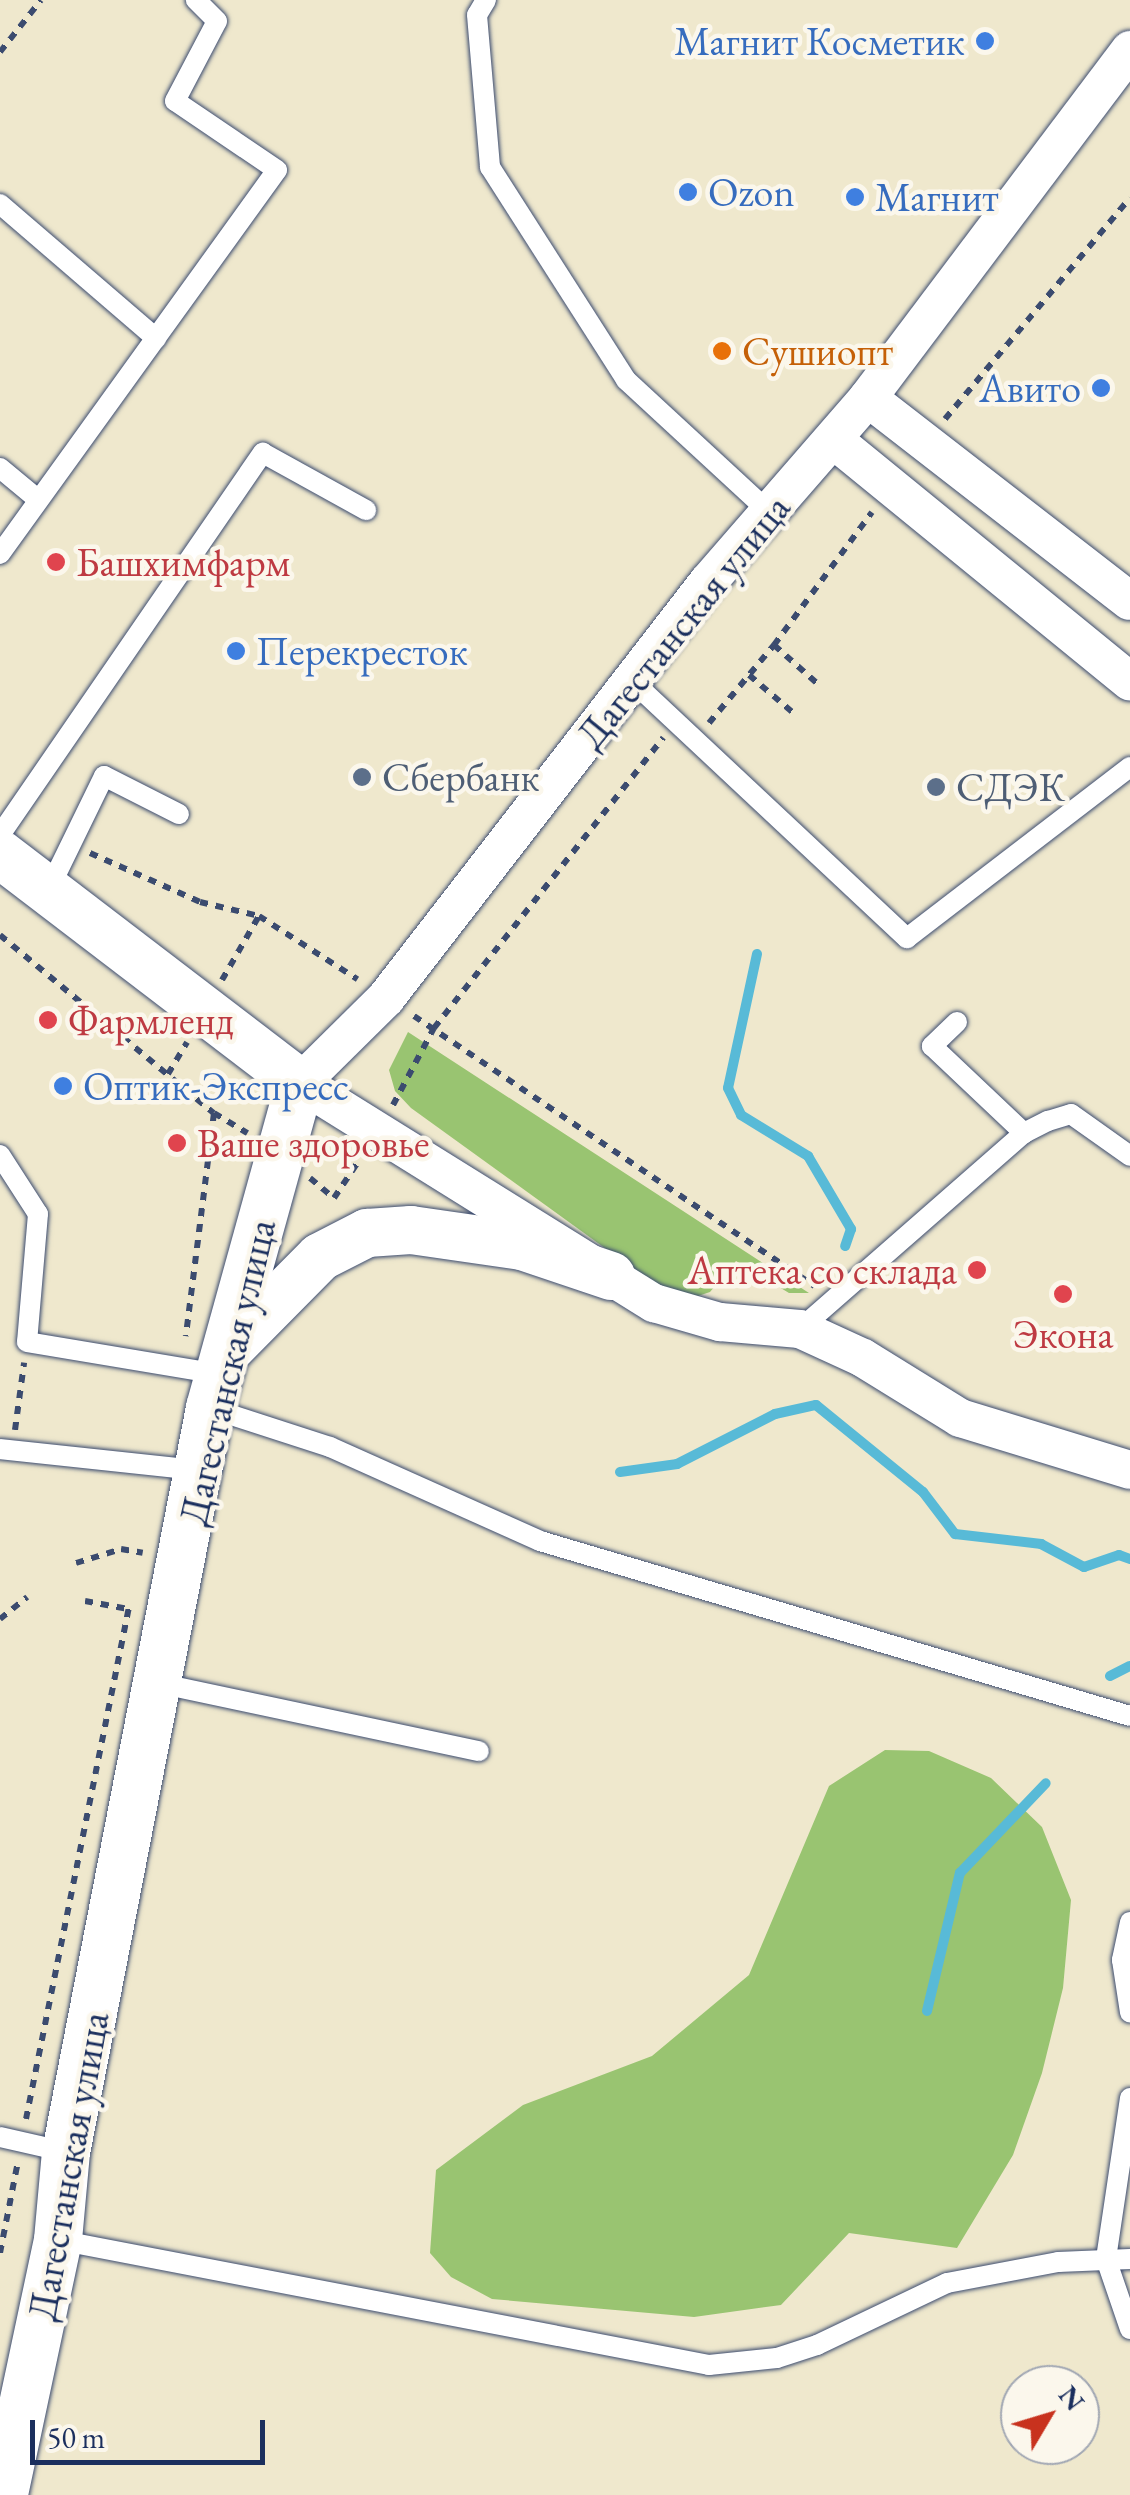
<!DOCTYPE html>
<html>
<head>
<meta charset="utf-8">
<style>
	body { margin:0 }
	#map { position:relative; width:1130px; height:2495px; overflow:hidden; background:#efe8cd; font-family:"EB Garamond",serif }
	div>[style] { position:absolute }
	.green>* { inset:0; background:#99c471 }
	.stream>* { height:10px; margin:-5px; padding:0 5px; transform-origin:5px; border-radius:5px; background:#58bad7 }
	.path>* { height:6px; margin-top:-3px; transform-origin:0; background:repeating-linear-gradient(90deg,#3b4b6f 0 8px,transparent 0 16px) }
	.roads { filter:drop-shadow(0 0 2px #3b4b6f) drop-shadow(0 0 2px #3b4b6f) }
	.service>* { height:20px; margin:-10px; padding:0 10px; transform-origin:10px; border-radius:10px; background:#fff }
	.minor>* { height:38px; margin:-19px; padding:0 19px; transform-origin:19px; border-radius:19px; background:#fff }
	.tertiary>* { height:48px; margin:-24px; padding:0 24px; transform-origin:24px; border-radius:24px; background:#fff }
	.dots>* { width:28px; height:28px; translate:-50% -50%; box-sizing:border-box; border:5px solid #fbf7ec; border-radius:50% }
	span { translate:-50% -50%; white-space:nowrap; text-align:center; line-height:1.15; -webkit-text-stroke:9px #fbf7ec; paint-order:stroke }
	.shop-label { font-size:40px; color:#366cbe }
	.right { translate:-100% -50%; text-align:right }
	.left { translate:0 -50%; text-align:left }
	.food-label { font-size:40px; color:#c56008 }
	.health-label { font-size:40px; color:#be3a42 }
	.street-label { font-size:40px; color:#1b2f5e }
	.service-label { font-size:40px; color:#4e5e75 }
	.north { position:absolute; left:1000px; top:2365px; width:100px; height:100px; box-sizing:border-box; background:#fbf7ec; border:2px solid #a1a7b3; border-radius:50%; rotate:52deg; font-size:28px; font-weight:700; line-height:40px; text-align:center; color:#1b2f5e }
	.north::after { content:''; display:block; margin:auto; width:35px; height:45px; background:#c8321e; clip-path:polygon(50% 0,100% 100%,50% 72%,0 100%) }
	.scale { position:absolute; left:30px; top:2420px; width:235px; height:45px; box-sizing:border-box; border:5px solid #1b2f5e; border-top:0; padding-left:12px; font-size:30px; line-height:35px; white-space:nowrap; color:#1b2f5e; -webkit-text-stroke:8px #fbf7ec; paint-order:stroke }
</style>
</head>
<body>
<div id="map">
	<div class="green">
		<i style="clip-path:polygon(408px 1032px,809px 1293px,789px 1293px,736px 1261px,710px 1292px,686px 1300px,667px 1293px,411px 1108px,395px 1091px,389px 1070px)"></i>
		<i style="clip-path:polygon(885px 1750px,929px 1751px,991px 1778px,1042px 1827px,1071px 1900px,1063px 1988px,1042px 2073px,1013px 2155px,957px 2248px,849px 2233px,781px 2305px,694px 2317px,492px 2299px,451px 2277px,430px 2253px,436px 2170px,523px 2105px,652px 2056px,749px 1975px,829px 1786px)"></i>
	</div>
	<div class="stream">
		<i style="left:757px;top:954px;width:137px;rotate:102.2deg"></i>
		<i style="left:728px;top:1088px;width:30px;rotate:64deg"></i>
		<i style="left:741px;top:1115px;width:79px;rotate:31.5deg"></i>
		<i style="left:808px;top:1156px;width:85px;rotate:59.5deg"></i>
		<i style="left:851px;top:1229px;width:18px;rotate:109deg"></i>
		<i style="left:620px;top:1472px;width:58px;rotate:-8deg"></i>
		<i style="left:677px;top:1464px;width:110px;rotate:-27deg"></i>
		<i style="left:775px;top:1414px;width:42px;rotate:-12.4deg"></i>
		<i style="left:816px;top:1405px;width:138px;rotate:39.1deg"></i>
		<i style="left:923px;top:1492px;width:53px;rotate:52.7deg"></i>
		<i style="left:955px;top:1534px;width:87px;rotate:6.6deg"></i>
		<i style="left:1041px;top:1544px;width:49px;rotate:28.1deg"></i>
		<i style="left:1084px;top:1567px;width:37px;rotate:-19deg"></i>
		<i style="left:1119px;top:1555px;width:12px;rotate:20deg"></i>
		<i style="left:1110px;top:1676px;width:22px;rotate:-27deg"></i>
		<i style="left:927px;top:2011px;width:142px;rotate:-76.6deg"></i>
		<i style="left:960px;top:1873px;width:124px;rotate:-46.3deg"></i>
	</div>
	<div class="path">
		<i style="left:0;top:52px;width:66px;rotate:-51.7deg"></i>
		<i style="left:945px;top:419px;width:288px;rotate:-50.1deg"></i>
		<i style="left:774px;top:645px;width:165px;rotate:-53.6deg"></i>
		<i style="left:749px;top:675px;width:63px;rotate:40.5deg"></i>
		<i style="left:709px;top:723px;width:102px;rotate:-50.2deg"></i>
		<i style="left:774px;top:645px;width:59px;rotate:41.6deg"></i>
		<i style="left:90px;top:853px;width:120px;rotate:24deg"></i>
		<i style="left:200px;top:902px;width:61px;rotate:13.3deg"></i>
		<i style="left:259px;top:916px;width:117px;rotate:32.7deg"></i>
		<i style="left:0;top:935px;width:278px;rotate:39.8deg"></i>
		<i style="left:214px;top:1113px;width:225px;rotate:97.2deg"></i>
		<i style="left:222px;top:980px;width:74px;rotate:-60deg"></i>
		<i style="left:414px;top:1016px;width:483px;rotate:34deg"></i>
		<i style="left:168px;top:1074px;width:37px;rotate:-59deg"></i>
		<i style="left:393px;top:1105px;width:87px;rotate:-62deg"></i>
		<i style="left:434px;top:1028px;width:370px;rotate:-51.7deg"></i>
		<i style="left:214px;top:1113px;width:39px;rotate:31deg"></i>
		<i style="left:310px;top:1178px;width:31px;rotate:40deg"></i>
		<i style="left:334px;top:1198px;width:47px;rotate:-56.3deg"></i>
		<i style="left:15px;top:1430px;width:68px;rotate:-82.3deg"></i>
		<i style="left:76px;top:1563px;width:47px;rotate:-17.3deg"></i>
		<i style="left:121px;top:1549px;width:22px;rotate:10deg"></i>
		<i style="left:85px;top:1601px;width:44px;rotate:10.5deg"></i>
		<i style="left:0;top:1619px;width:35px;rotate:-39deg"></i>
		<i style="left:26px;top:2119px;width:527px;rotate:-78.63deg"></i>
		<i style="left:0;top:2253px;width:89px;rotate:-78.9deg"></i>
	</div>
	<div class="roads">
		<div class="service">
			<i style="left:486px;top:0;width:17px;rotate:121deg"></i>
			<i style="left:477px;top:15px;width:153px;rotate:85.1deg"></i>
			<i style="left:490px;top:167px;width:253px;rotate:57.4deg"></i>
			<i style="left:626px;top:380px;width:193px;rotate:42.7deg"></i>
			<i style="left:0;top:204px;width:206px;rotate:40.7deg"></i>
			<i style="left:0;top:468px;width:45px;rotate:39.6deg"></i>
			<i style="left:0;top:554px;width:473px;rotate:-54.2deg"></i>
			<i style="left:277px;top:170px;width:123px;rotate:-145.9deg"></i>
			<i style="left:175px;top:101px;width:90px;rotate:-62.3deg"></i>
			<i style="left:217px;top:21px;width:30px;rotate:-135deg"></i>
			<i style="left:631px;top:680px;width:378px;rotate:43.1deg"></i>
			<i style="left:907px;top:938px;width:281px;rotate:-37.5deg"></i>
			<i style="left:0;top:835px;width:464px;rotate:-55.5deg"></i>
			<i style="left:263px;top:453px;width:118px;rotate:29deg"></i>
			<i style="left:48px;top:891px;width:128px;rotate:-64deg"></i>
			<i style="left:104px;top:776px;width:84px;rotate:26.9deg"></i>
			<i style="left:957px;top:1022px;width:35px;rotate:136deg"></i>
			<i style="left:932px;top:1046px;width:127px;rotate:43.4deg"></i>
			<i style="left:0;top:1155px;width:70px;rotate:57.2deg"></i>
			<i style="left:38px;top:1214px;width:128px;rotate:94.9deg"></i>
			<i style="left:27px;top:1342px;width:194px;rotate:9.5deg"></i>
			<i style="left:800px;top:1329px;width:298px;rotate:-41.2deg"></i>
			<i style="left:1024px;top:1133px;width:27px;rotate:-27deg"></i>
			<i style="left:1048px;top:1121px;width:24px;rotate:-17deg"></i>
			<i style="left:1071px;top:1114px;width:72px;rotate:35.4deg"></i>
			<i style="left:210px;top:1408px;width:126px;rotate:18deg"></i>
			<i style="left:330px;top:1447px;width:230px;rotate:24.1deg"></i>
			<i style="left:540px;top:1541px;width:615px;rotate:16.52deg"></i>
			<i style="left:0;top:1449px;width:199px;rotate:6.1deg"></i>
			<i style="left:158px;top:1683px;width:328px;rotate:12deg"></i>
			<i style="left:1130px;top:1922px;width:39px;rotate:102deg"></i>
			<i style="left:1122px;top:1960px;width:53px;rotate:81.3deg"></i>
			<i style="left:1130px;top:2098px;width:163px;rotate:98.5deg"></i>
			<i style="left:1106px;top:2259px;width:74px;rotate:71.1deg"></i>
			<i style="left:0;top:2137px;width:68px;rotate:12.8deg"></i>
			<i style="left:58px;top:2240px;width:663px;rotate:10.87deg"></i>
			<i style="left:709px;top:2365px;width:68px;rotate:-5.9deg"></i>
			<i style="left:777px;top:2358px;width:42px;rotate:-18deg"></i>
			<i style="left:817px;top:2345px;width:144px;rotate:-25.5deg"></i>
			<i style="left:947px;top:2283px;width:113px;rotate:-10.7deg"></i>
			<i style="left:1058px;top:2262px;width:72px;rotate:-2.4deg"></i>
		</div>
		<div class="minor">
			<i style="left:1130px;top:50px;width:436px;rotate:127deg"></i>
			<i style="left:868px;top:398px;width:244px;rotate:131deg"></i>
			<i style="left:708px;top:582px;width:526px;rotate:127.74deg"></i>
			<i style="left:386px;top:998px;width:121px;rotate:135.3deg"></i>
			<i style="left:300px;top:1083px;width:417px;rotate:31.9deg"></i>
			<i style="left:654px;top:1303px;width:69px;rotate:16.1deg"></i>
			<i style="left:720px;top:1322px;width:80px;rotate:5deg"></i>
			<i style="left:800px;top:1329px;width:69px;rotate:24.7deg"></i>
			<i style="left:863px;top:1358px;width:114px;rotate:31.7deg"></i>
			<i style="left:960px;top:1418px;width:178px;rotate:17deg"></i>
			<i style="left:868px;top:398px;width:331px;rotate:37.8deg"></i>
			<i style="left:834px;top:440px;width:382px;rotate:39.2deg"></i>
		</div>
		<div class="tertiary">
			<i style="left:0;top:854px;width:377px;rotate:37.4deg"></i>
			<i style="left:300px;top:1083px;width:337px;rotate:105.5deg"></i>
			<i style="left:210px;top:1408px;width:758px;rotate:100.95deg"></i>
			<i style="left:66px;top:2152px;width:88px;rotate:95.2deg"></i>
			<i style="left:58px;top:2240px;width:261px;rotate:102deg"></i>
			<i style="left:229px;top:1349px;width:129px;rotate:-45.3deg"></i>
			<i style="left:320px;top:1257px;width:53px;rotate:-27.1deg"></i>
			<i style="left:367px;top:1233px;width:44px;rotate:-3.9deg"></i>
			<i style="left:411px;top:1230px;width:112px;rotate:8.2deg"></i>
			<i style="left:522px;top:1246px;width:94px;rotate:18.6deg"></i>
		</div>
	</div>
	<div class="dots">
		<i style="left:985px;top:41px;background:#3f7fe0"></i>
		<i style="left:688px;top:192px;background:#3f7fe0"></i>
		<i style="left:855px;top:197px;background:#3f7fe0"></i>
		<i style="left:722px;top:351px;background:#e8710a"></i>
		<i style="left:1101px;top:388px;background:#3f7fe0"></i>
		<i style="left:56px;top:562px;background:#e0444e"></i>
		<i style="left:236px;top:651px;background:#3f7fe0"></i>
		<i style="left:362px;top:777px;background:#5c6f8a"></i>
		<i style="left:936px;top:787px;background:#5c6f8a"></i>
		<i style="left:48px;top:1020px;background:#e0444e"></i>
		<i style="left:63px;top:1086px;background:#3f7fe0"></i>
		<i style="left:177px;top:1143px;background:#e0444e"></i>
		<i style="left:977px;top:1270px;background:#e0444e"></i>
		<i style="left:1063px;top:1294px;background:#e0444e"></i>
	</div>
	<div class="shop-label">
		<span class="right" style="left:965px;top:41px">Магнит Косметик</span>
		<span class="left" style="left:708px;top:192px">Ozon</span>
		<span class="left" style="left:875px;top:197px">Магнит</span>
		<span class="right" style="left:1081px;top:388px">Авито</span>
		<span class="left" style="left:256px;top:651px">Перекресток</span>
		<span class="left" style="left:83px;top:1086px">Оптик-Экспресс</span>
	</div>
	<div class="food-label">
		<span class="left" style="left:742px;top:351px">Сушиопт</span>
	</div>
	<div class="health-label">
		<span class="left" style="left:76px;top:562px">Башхимфарм</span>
		<span class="left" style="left:68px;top:1020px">Фармленд</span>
		<span class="left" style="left:197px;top:1143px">Ваше здоровье</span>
		<span class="right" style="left:957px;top:1270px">Аптека со склада</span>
		<span style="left:1063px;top:1334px">Экона</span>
	</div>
	<div class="street-label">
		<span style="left:683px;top:621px;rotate:-51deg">Дагестанская улица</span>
		<span style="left:227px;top:1372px;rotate:-77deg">Дагестанская улица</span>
		<span style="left:68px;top:2166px;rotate:-80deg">Дагестанская улица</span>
	</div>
	<div class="service-label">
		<span class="left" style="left:382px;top:777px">Сбербанк</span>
		<span class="left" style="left:956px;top:787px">СДЭК</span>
	</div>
	<div class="north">N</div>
	<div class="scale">50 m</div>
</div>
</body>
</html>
